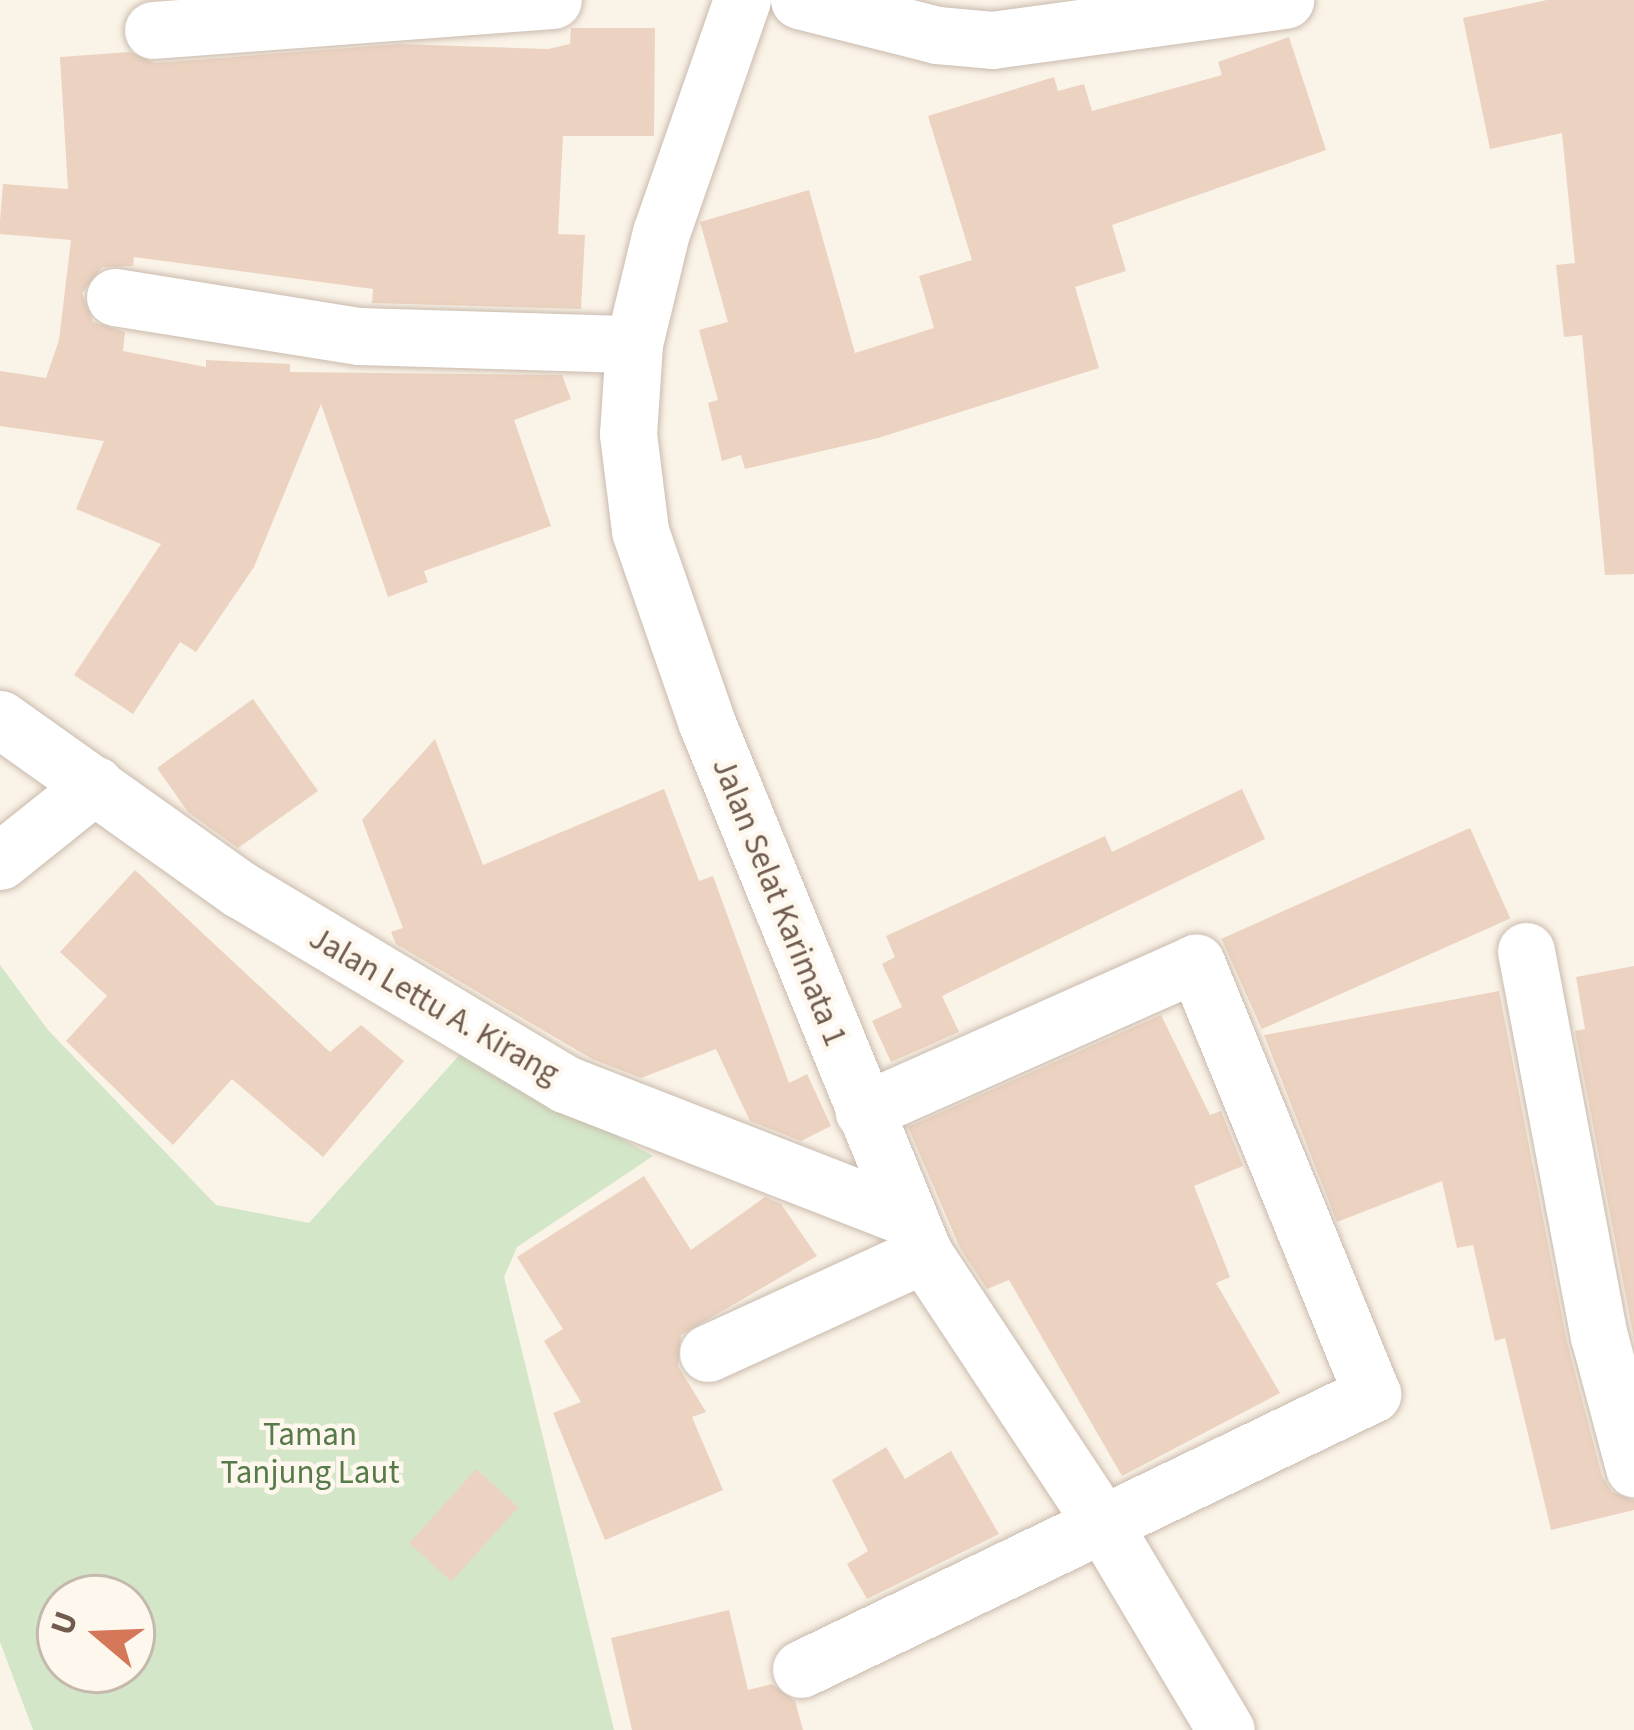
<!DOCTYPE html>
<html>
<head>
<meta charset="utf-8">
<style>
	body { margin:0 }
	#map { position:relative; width:1634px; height:1730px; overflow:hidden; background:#faf3e7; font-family:"Source Sans 3",sans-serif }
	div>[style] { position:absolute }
	.green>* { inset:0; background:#d3e6c7 }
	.building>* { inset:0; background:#ecd3c1; transform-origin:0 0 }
	.roads { filter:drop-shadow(0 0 3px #cabbae) drop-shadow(0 0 3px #cabbae) }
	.minor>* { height:57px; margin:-28.5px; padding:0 28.5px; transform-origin:28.5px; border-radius:28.5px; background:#fff }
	span { translate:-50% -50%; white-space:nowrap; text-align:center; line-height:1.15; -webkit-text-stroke:9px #fdf7ed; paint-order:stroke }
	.street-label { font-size:33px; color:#705b4e }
	.park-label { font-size:33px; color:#577a4b }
	.north { position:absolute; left:36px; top:1574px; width:120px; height:120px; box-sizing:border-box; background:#fdf7ed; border:3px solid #c5b9ad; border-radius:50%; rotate:289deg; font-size:33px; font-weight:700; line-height:48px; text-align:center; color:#705b4e }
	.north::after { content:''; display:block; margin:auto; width:42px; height:54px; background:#d5785a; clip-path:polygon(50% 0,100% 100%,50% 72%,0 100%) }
</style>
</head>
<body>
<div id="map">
	<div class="green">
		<i style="clip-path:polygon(evenodd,0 965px,48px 1030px,216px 1205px,309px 1223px,463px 1051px,653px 1156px,517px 1247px,504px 1277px,614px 1730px,33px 1730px,0 1642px,0 965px,60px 1598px,132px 1598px,132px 1670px,60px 1670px,60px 1598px)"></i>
	</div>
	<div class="building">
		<i style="clip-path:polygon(1547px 0,1634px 0,1634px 574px,1605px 575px,1582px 335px,1564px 337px,1556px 265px,1575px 263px,1562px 133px,1490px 149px,1463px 18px)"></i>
		<i style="clip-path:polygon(571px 28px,655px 28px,654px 136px,563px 136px,558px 234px,585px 235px,581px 309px,372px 303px,373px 289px,134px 257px,133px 266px,102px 267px,82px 293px,93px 322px,125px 332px,123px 351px,206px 367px,206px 360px,290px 364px,290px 372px,562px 375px,571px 399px,514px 420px,551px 526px,424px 571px,428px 582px,388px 597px,321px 404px,254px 567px,196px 652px,180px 642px,133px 714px,74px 675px,161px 544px,76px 509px,104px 441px,0 426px,0 371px,46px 378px,59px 340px,71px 240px,0 234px,0 221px,3px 184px,68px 189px,60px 57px,130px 52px,155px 63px,401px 44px,548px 49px,570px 44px)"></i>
		<i style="clip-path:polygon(1289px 37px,1326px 150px,1112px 225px,1126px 271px,1075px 287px,1099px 368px,878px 438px,745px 469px,741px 455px,722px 461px,708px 403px,718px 400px,699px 330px,728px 322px,700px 222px,809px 190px,855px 353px,934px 328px,919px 276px,972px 260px,928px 116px,1054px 77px,1058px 91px,1084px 84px,1092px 111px,1222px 75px,1218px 62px)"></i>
		<i style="clip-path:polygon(253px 699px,318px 791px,238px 848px,188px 812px,157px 768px)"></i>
		<i style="clip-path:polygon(435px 739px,483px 865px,664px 789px,699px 881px,713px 876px,789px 1083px,807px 1074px,831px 1126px,801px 1141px,750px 1121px,716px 1049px,641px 1078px,592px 1059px,396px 944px,391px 932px,403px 928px,362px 820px)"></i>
		<i style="clip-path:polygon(1242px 789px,1265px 839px,942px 996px,959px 1032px,891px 1062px,872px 1021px,902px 1007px,882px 964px,895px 957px,886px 936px,1105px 836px,1112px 852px)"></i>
		<i style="left:1470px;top:828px;width:99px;height:272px;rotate:66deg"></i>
		<i style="clip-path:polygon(135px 870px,330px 1052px,361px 1025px,404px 1061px,323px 1157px,232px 1079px,173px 1145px,66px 1041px,107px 996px,60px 952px)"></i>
		<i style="clip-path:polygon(1634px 966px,1634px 1339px,1575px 1031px,1585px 1029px,1576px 977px)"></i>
		<i style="clip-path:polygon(1499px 991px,1567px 1342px,1602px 1476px,1612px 1492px,1634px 1500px,1634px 1510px,1551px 1530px,1505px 1338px,1495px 1341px,1473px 1245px,1457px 1248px,1442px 1181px,1337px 1222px,1264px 1035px)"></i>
		<i style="clip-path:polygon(1161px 1015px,1210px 1115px,1221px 1111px,1243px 1166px,1194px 1186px,1230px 1277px,1216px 1283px,1280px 1393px,1122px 1476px,1009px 1280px,987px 1289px,960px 1248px,908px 1127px)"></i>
		<i style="clip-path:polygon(644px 1176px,691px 1250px,765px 1197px,781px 1204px,817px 1256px,681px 1335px,678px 1366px,706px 1412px,692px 1417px,723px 1490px,605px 1540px,553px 1413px,581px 1402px,544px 1341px,563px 1329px,517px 1257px)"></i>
		<i style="clip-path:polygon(886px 1447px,905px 1479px,951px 1451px,999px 1534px,867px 1599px,847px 1564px,868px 1551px,832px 1480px)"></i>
		<i style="left:476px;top:1469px;width:57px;height:100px;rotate:42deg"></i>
		<i style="clip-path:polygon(729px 1610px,748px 1690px,772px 1684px,795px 1701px,803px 1730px,632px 1730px,611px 1638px)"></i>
	</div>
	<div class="roads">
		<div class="minor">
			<i style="left:742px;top:0;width:246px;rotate:109.2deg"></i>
			<i style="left:661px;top:232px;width:115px;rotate:103.6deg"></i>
			<i style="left:634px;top:344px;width:90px;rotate:93.8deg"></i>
			<i style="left:628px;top:434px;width:98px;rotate:82.9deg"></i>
			<i style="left:640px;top:531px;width:201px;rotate:70.8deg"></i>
			<i style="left:706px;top:721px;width:576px;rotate:67.76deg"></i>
			<i style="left:924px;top:1254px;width:324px;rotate:56.5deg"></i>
			<i style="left:1103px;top:1524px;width:240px;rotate:59.2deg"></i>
			<i style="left:799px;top:0;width:142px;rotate:14.2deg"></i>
			<i style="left:937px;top:35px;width:55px;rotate:5.2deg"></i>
			<i style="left:992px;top:40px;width:296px;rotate:-7.8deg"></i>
			<i style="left:153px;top:30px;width:401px;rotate:-4.3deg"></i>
			<i style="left:115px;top:297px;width:247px;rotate:9.1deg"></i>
			<i style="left:359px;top:336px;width:275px;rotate:1.7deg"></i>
			<i style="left:0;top:719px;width:296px;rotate:35.4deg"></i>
			<i style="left:241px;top:890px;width:378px;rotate:30.9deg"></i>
			<i style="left:565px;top:1084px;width:368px;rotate:21.3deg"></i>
			<i style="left:0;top:861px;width:122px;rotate:-38.7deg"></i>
			<i style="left:1526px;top:951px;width:392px;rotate:79.3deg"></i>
			<i style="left:1599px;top:1336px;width:137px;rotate:75.1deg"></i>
			<i style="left:708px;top:1353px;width:238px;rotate:-24.6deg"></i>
			<i style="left:801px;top:1669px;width:634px;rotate:-25.72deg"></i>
			<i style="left:1372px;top:1394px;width:466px;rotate:-112.2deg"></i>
			<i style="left:1196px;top:963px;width:364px;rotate:156deg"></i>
		</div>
	</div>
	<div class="street-label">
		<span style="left:779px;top:902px;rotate:68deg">Jalan Selat Karimata 1</span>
		<span style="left:434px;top:1006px;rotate:30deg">Jalan Lettu A. Kirang</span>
	</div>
	<div class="park-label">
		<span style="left:310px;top:1454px">Taman<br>Tanjung Laut</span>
	</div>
	<div class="north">U</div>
</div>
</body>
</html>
